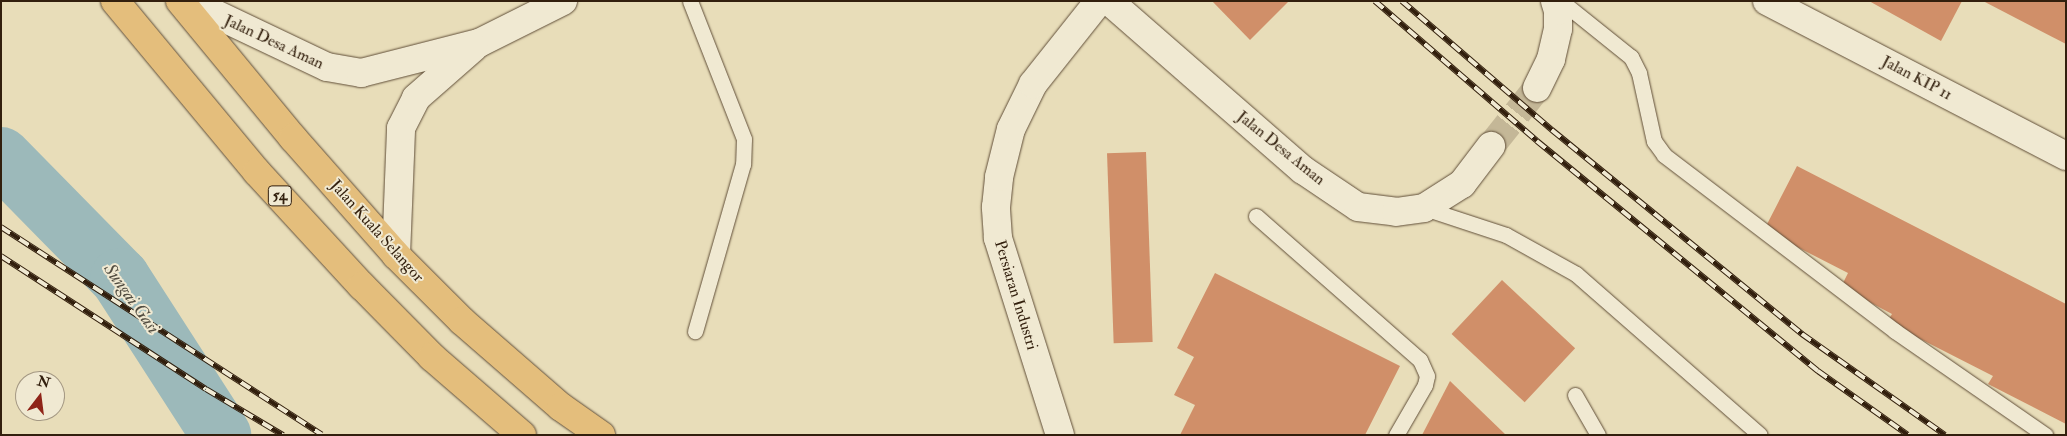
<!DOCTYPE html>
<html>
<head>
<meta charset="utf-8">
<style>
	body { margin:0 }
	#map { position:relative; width:2067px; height:436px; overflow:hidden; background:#e8ddb9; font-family:"IM FELL Double Pica",serif }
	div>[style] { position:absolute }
	.river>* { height:60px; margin:-30px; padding:0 30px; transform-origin:30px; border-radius:30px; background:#9cb9ba }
	.building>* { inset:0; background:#d08f69; transform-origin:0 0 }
	.tertiary-tunnel>* { height:28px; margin-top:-14px; transform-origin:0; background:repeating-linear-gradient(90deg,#c4b797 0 28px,transparent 0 42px) }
	.roads { filter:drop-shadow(0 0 1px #604e38) drop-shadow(0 0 1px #604e38) }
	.service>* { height:15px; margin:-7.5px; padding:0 7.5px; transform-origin:7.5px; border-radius:7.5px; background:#f0e9d2 }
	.minor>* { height:28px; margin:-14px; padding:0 14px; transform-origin:14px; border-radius:14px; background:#f0e9d2 }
	.tertiary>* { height:28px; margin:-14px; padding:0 14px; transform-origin:14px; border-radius:14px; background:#f0e9d2 }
	.trunk>* { height:28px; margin:-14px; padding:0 14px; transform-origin:14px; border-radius:14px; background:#e4be7c }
	.rail>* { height:5.5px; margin-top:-2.75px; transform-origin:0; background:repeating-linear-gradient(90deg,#f0e9d2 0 11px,#321f0d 0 22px); box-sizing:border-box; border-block:1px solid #321f0d }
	span { translate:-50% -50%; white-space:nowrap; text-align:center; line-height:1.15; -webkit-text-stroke:4px #f0e9d2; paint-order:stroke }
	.shield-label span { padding:1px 4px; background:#f0e9d2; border:1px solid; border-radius:4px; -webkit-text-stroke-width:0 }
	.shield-label { font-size:15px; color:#321f0d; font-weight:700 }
	.street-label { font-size:16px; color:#321f0d }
	.water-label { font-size:18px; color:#524d41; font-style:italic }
	.frame { position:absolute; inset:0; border:2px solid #321f0d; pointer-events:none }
	.north { position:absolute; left:15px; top:371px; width:50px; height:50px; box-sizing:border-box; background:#f0e9d2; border:1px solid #a49883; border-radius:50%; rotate:15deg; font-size:14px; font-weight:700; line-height:20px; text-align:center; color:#321f0d }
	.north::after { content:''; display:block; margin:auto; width:18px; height:22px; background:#8f2418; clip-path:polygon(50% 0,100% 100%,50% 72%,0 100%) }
</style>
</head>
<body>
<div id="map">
	<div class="river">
		<i style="left:1px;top:157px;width:170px;rotate:45.5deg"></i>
		<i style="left:120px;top:278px;width:187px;rotate:57.2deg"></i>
	</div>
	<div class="building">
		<i style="clip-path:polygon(1212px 1px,1289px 1px,1250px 40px)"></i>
		<i style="clip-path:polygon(1869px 1px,1962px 1px,1941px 41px)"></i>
		<i style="clip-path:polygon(1983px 1px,2066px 1px,2066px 44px)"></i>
		<i style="left:1146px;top:152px;width:190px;height:39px;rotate:88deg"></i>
		<i style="clip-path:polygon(1797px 166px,2066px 304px,2066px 424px,1988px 384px,1993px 376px,1887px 322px,1892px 314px,1841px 287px,1848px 273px,1764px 230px)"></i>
		<i style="clip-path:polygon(1215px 273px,1400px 366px,1365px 435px,1180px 435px,1195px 405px,1174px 395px,1194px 357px,1177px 348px)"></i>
		<i style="left:1502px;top:280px;width:100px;height:74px;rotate:43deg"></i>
		<i style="clip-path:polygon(1450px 381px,1506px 435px,1422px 435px)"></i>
	</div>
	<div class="tertiary-tunnel">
		<i style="left:1491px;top:146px;width:74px;rotate:-51.6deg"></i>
	</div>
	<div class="roads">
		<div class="service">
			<i style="left:690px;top:1px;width:148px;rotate:68.6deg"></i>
			<i style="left:744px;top:139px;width:25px;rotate:92deg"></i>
			<i style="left:743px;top:164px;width:174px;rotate:106deg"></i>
			<i style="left:1561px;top:1px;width:90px;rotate:38.7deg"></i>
			<i style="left:1631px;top:57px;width:18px;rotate:63deg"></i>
			<i style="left:1639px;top:73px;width:70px;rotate:77.6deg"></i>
			<i style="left:1654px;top:141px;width:17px;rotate:54deg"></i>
			<i style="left:1664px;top:155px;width:290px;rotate:37.3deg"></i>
			<i style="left:1895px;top:331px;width:183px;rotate:34.7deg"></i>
			<i style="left:1424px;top:208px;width:86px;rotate:18.2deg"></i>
			<i style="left:1506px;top:235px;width:80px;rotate:29.1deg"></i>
			<i style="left:1576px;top:274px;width:244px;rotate:41.2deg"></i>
			<i style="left:1256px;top:216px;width:218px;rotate:41.3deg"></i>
			<i style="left:1420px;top:360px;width:17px;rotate:66deg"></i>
			<i style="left:1427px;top:376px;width:9px;rotate:103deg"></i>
			<i style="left:1425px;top:385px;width:58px;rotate:120.1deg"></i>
			<i style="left:1575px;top:395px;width:46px;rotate:60.1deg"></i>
		</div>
		<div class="minor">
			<i style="left:1767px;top:1px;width:337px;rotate:27.4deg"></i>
		</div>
		<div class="tertiary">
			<i style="left:188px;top:1px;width:154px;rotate:25.4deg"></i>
			<i style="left:327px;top:67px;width:35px;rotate:10deg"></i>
			<i style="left:361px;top:73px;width:122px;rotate:-14.3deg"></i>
			<i style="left:479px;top:43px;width:94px;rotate:-26.6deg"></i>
			<i style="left:1109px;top:1px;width:257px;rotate:41.1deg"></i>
			<i style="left:1303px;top:170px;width:66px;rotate:33.9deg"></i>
			<i style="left:1358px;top:207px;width:38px;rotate:7deg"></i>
			<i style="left:1396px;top:212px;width:28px;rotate:-8deg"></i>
			<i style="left:1424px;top:208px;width:45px;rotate:-32.3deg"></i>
			<i style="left:1462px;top:184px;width:48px;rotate:-52.7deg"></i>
			<i style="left:1537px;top:88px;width:32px;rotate:-64deg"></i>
			<i style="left:1551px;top:59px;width:31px;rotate:-77deg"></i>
			<i style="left:1558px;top:29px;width:18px;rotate:-90deg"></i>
			<i style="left:1558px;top:11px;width:10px;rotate:-107deg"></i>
			<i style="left:396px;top:255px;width:127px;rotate:-87.7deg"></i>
			<i style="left:401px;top:128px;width:34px;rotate:-63deg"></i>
			<i style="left:416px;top:98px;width:77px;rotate:-41.3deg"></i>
			<i style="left:1060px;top:435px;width:207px;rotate:-107.5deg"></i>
			<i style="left:998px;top:238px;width:31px;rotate:-94deg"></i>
			<i style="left:996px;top:207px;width:30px;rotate:-84deg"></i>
			<i style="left:999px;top:177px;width:49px;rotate:-76deg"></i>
			<i style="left:1011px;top:129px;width:50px;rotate:-63.9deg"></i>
			<i style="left:1033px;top:84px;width:106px;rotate:-51.5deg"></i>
		</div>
		<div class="trunk">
			<i style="left:115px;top:1px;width:222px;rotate:50.3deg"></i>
			<i style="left:257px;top:172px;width:155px;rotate:47.4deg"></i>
			<i style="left:362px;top:286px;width:100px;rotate:45.4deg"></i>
			<i style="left:432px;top:357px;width:119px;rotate:40.9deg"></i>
			<i style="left:180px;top:1px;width:178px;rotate:50.5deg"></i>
			<i style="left:293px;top:138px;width:156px;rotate:48.6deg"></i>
			<i style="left:396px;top:255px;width:93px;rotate:45deg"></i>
			<i style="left:462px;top:321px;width:131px;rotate:41deg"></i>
			<i style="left:561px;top:407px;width:49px;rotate:35deg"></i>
		</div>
	</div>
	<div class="rail">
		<i style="left:1375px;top:1px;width:214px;rotate:40.8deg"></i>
		<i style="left:1537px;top:141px;width:363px;rotate:39.3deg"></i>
		<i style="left:1818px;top:371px;width:110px;rotate:35.4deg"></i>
		<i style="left:1402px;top:1px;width:198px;rotate:40.7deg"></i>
		<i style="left:1552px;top:130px;width:323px;rotate:39.2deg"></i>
		<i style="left:1802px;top:334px;width:175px;rotate:35.2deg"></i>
		<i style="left:1px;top:227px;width:382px;rotate:32.9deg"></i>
		<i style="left:1px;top:256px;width:244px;rotate:33deg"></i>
		<i style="left:206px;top:389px;width:90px;rotate:30.9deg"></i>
	</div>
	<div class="shield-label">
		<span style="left:280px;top:196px">54</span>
	</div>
	<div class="street-label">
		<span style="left:274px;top:42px;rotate:25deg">Jalan Desa Aman</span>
		<span style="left:1917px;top:78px;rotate:28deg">Jalan KIP 11</span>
		<span style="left:1281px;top:148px;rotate:39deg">Jalan Desa Aman</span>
		<span style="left:377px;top:231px;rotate:48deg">Jalan Kuala Selangor</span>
		<span style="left:1016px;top:295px;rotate:73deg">Persiaran Industri</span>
	</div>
	<div class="water-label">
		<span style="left:131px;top:299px;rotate:54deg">Sungai Gasi</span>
	</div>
	<div class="frame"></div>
	<div class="north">N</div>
</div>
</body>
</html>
